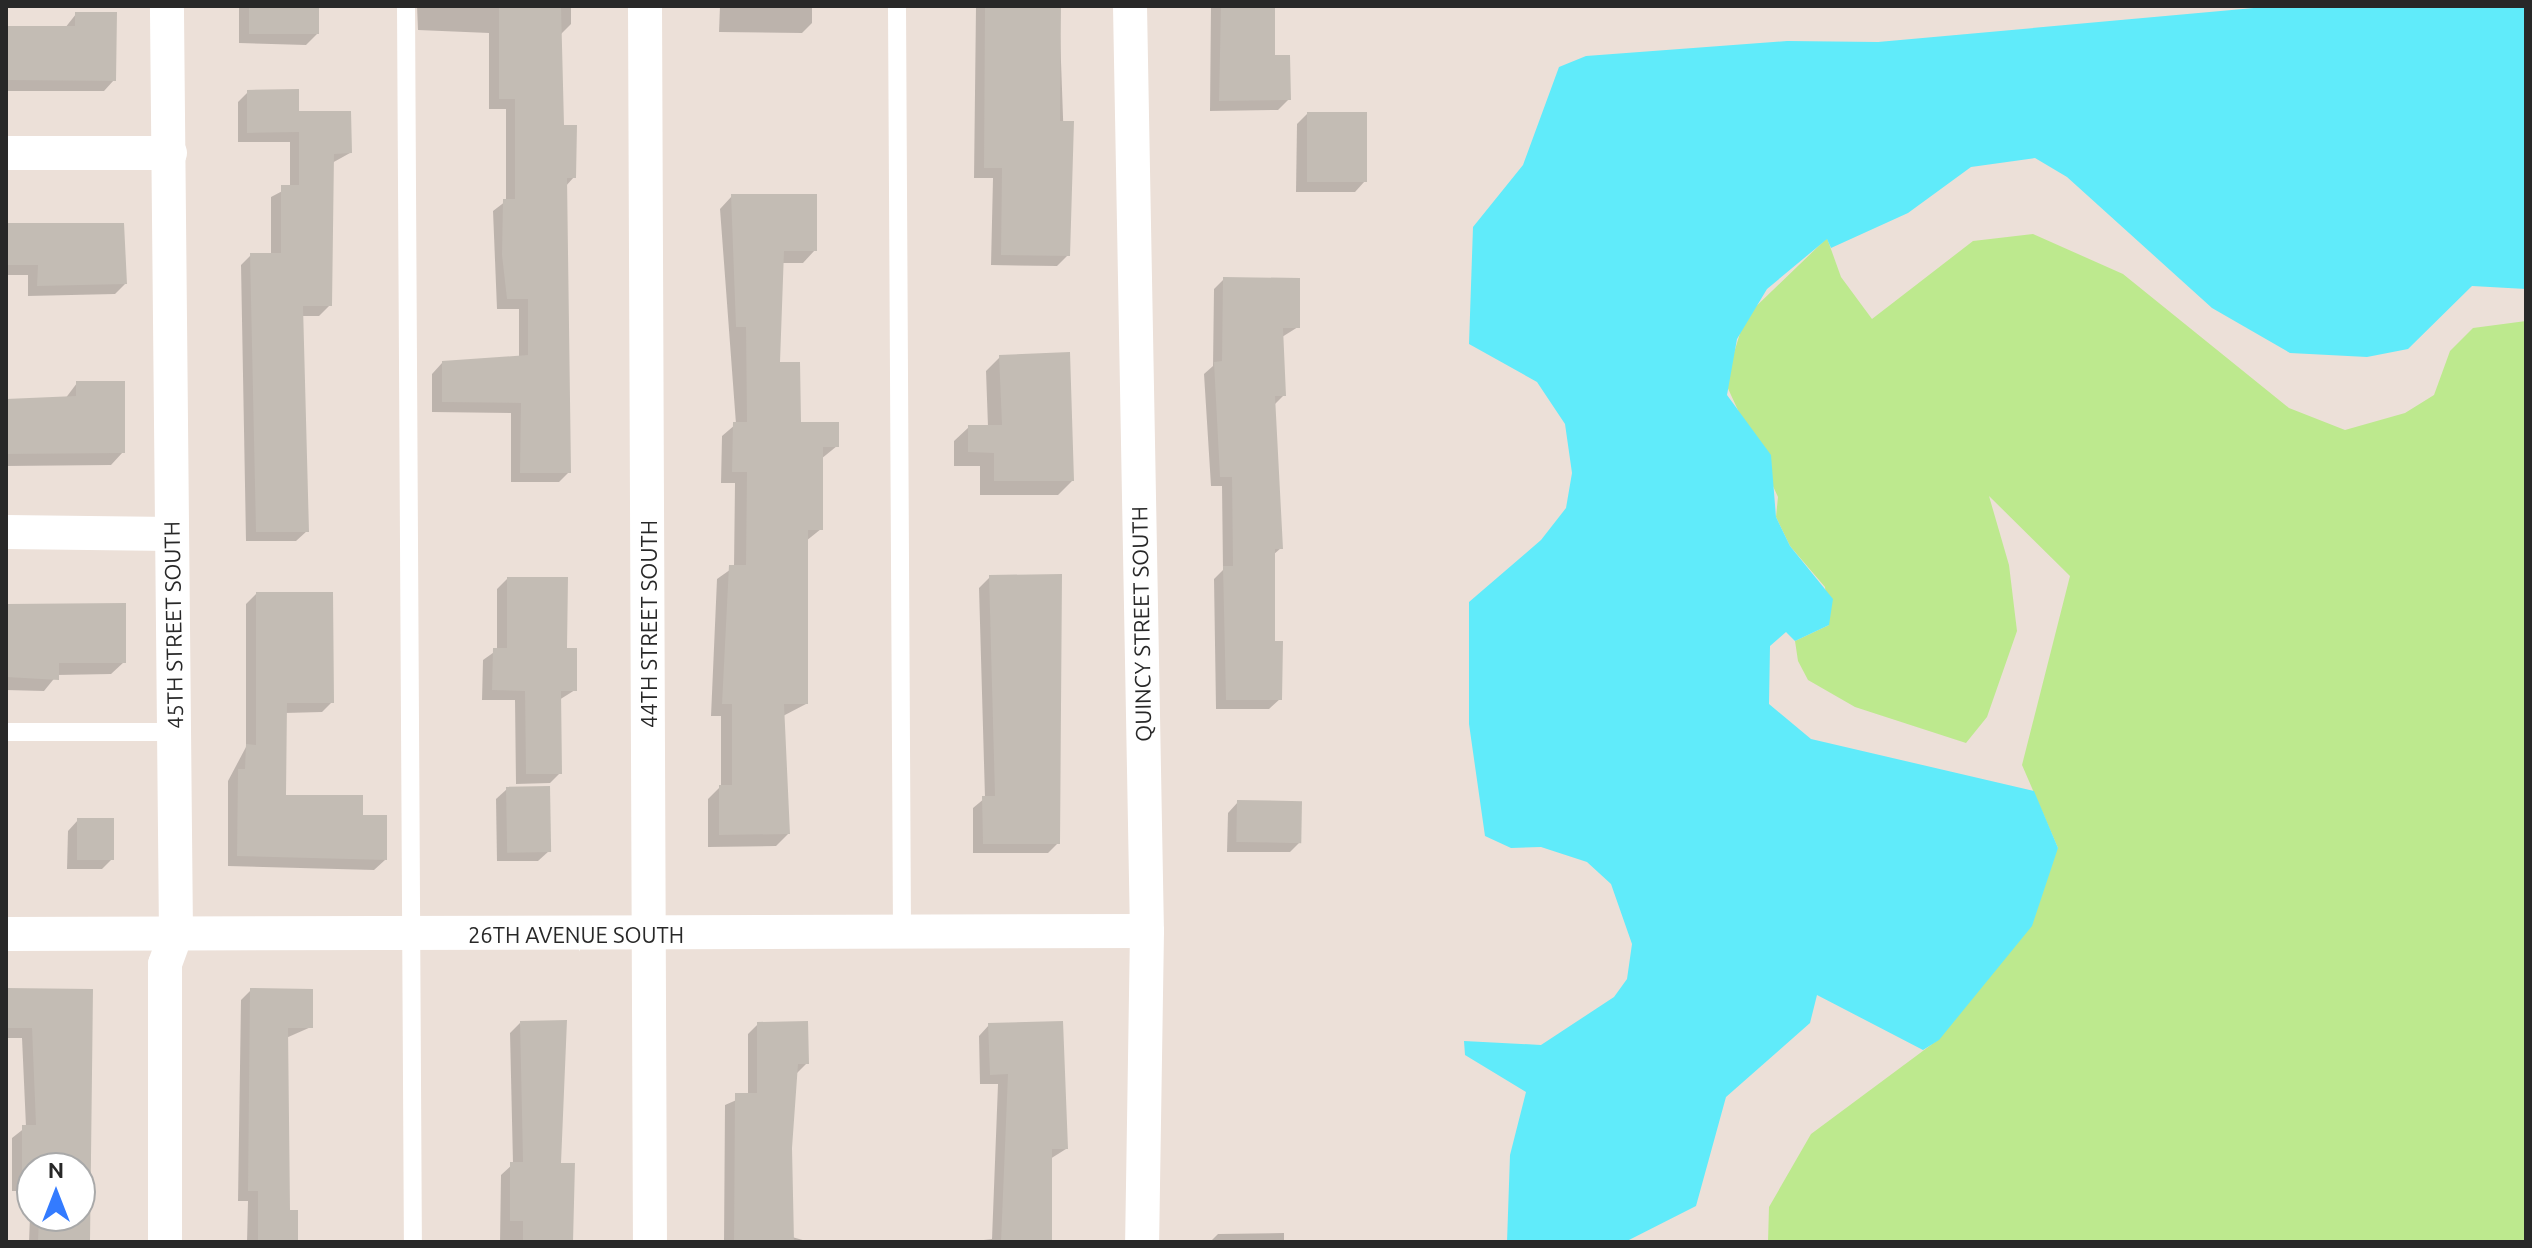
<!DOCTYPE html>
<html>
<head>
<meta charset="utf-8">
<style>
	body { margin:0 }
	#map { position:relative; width:2532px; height:1248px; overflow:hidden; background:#ece0d8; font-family:Ubuntu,sans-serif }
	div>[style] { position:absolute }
	.green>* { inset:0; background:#bde98e }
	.water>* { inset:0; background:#60ebfa }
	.shadow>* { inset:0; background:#0003 }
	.building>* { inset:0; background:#c3bcb4; transform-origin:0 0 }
	.service>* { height:18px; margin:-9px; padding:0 9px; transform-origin:9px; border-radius:9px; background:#fff }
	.minor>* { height:34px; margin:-17px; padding:0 17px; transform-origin:17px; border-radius:17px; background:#fff }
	span { translate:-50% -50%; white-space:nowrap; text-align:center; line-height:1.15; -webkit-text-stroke:6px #fff; paint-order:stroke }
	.street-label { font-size:22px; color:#282828 }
	.frame { position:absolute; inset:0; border:8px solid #282828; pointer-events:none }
	.north { position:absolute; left:16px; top:1152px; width:80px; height:80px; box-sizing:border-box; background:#fff; border:2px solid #a9a9a9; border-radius:50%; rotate:0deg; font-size:22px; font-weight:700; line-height:32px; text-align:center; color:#282828 }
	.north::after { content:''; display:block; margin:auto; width:28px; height:36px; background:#337bff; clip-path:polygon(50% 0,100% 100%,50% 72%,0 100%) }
</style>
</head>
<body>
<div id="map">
	<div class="green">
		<i style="clip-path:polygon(2033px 234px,2123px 274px,2289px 408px,2345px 430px,2405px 413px,2434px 395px,2450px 351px,2473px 328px,2526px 321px,2526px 1242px,1768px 1242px,1769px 1207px,1811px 1134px,1939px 1039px,2058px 848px,2022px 765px,2070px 576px,1989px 496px,2009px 565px,2017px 631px,1987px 717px,1966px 743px,1855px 707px,1808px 680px,1798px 661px,1795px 641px,1829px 625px,1825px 587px,1790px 546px,1776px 517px,1778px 497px,1725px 382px,1745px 317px,1827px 238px,1841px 277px,1872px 319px,1973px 241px)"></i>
	</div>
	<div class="water">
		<i style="clip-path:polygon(2276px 6px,2526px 6px,2526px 289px,2472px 286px,2408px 349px,2367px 357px,2290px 353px,2212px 308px,2067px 177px,2035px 158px,1971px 167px,1908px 213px,1831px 248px,1827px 239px,1767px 289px,1737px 339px,1727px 395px,1771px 455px,1776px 517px,1790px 546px,1833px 599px,1829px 625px,1795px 641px,1786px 632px,1770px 646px,1769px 704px,1811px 739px,2034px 791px,2058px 848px,2032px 926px,1939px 1040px,1923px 1050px,1817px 995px,1810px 1023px,1726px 1097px,1696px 1206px,1625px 1242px,1507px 1242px,1510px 1155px,1526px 1092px,1465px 1055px,1464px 1041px,1541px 1045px,1614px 997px,1627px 979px,1632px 944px,1611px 884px,1587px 862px,1541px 847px,1511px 848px,1485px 836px,1469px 724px,1469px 602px,1541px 540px,1566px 508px,1572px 473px,1565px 424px,1537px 382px,1469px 344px,1473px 227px,1523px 165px,1559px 67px,1586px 56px,1787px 41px,1878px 42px)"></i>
	</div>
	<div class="shadow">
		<i style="clip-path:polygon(239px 6px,317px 6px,317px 34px,306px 45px,239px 43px)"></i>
		<i style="clip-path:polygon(417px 6px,571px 6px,571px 24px,560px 35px,562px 127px,574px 177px,565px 187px,569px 472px,559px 482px,511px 482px,511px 413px,432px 412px,432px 374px,442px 363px,519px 358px,519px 309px,497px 309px,493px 211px,506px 201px,506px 109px,489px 109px,489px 33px,418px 30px)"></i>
		<i style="clip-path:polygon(720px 6px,812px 6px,812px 23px,802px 33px,719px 32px)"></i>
		<i style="clip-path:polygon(976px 6px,1059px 6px,1068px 255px,1057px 266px,991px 265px,993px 178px,974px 178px)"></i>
		<i style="clip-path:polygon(1211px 6px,1273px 6px,1273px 57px,1289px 99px,1278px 110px,1210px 111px)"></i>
		<i style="clip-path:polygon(76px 14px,114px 80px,104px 91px,6px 91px,6px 28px,65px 28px)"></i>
		<i style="clip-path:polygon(248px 92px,297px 113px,350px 153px,332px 163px,330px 305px,319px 316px,302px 316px,307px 531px,296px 541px,246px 541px,241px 265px,251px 255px,271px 255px,271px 197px,290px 187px,290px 142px,238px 142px,238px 102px)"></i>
		<i style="clip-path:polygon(1307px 114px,1365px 181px,1355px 192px,1296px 192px,1297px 124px)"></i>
		<i style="clip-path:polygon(732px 196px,815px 250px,803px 263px,782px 263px,778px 365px,799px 424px,837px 446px,821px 459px,821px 529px,806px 541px,806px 704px,783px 716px,788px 834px,776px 846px,708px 847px,708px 799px,721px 786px,721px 716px,711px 716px,717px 579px,734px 567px,735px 483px,721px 483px,722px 436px,736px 424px,720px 209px)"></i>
		<i style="clip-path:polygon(6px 226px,125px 284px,115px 294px,28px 296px,28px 275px,6px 275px)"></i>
		<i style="clip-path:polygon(1224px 279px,1298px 327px,1282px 337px,1284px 395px,1274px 405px,1281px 548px,1273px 555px,1273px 643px,1280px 699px,1269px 709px,1216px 709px,1214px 579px,1223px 570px,1222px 486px,1211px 486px,1204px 374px,1213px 366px,1214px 289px)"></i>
		<i style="clip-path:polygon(1000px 357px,1072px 481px,1058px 495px,980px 495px,980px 466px,954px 466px,954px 441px,969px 427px,988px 427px,986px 371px)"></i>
		<i style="clip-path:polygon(77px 383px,123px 452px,111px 465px,6px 466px,6px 401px,65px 399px)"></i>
		<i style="clip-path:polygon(990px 577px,1058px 843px,1048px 853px,973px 853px,973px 808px,985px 798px,979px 588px)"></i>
		<i style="clip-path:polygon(507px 579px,565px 650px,575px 690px,559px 700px,560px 773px,550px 783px,516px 784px,515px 700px,482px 700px,483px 660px,497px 650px,497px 589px)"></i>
		<i style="clip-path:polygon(256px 594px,332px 702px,322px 712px,285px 713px,284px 797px,360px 817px,385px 860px,374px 870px,228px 866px,228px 781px,246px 747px,246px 604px)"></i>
		<i style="clip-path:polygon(6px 606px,124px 662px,111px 674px,57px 675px,44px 691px,6px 690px)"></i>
		<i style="clip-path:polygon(507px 789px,549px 851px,538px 861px,497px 861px,496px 799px)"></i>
		<i style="clip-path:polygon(1238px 802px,1300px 842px,1290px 852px,1227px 852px,1228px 813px)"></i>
		<i style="clip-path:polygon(78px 820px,112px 859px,102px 869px,67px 869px,68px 831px)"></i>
		<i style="clip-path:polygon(evenodd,6px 990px,91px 991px,87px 1242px,29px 1242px,31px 1191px,12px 1191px,12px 1138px,26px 1127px,22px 1038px,6px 1038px,6px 990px,32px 1168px,80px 1168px,80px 1216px,32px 1216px,32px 1168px)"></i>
		<i style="clip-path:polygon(251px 990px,311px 1027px,286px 1038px,288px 1212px,296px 1242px,247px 1242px,248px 1201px,238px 1201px,241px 1000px)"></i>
		<i style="clip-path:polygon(520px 1023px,559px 1165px,569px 1242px,500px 1242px,501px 1175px,513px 1164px,510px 1033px)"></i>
		<i style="clip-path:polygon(758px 1024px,807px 1063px,796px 1074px,790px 1148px,792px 1237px,810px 1242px,724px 1242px,725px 1105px,748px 1095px,748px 1034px)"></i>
		<i style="clip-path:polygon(989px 1025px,1066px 1149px,1050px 1159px,1051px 1242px,967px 1242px,992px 1239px,998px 1084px,980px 1084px,979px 1036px)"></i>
		<i style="clip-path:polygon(1284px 1233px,1284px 1242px,1210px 1242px,1218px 1234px)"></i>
	</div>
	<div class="building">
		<i style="left:249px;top:6px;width:70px;height:28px"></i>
		<i style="clip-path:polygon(499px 6px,561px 6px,564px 125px,577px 125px,576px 178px,567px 178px,571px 473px,520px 473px,521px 403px,442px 402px,442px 361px,528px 355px,528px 299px,507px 299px,502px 255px,503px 199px,515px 199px,515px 99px,499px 99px)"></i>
		<i style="clip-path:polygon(985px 6px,1061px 6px,1060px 121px,1074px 121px,1070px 256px,1001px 255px,1002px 168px,984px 168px)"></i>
		<i style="clip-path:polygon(1221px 6px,1275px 6px,1275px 55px,1290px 55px,1291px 100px,1219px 101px)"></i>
		<i style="clip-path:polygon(75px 12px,117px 12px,116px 81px,6px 80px,6px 26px,75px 26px)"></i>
		<i style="clip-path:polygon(299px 89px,299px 111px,351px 111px,352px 153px,334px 154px,332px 306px,303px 306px,309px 532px,256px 532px,250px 253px,281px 253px,281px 185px,299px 185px,299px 132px,247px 133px,247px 90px)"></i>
		<i style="left:1307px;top:112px;width:60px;height:70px"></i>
		<i style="clip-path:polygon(731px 194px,817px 194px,817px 251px,784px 251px,780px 362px,800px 362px,801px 422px,839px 422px,839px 447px,823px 447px,823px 530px,808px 530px,808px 704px,784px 704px,790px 834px,719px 835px,719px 785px,732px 785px,732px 704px,722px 704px,729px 565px,746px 565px,747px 472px,732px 472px,733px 422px,747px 422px,746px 327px,736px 327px)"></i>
		<i style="clip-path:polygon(6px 223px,124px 223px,127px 284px,37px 286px,38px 265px,6px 265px)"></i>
		<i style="clip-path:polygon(1223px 277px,1300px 278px,1300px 328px,1283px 328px,1286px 396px,1275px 396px,1283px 549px,1275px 549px,1275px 641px,1283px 641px,1282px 700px,1226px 700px,1223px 566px,1233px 566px,1232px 477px,1220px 477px,1214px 362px,1222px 361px)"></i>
		<i style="clip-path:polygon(1070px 352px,1074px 481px,994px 481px,994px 453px,968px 452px,968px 425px,1002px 425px,999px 355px)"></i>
		<i style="clip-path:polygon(76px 381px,125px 381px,125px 453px,6px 454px,6px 399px,76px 396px)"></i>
		<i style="clip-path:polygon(1062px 574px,1060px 844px,983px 844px,982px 796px,995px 796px,989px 575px)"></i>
		<i style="clip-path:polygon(507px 577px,568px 577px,567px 648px,577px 648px,577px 691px,561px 691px,562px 774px,526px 774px,525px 691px,492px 690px,493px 648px,507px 648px)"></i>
		<i style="clip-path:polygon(256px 592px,333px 592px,334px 703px,287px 703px,286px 795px,363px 795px,363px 815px,387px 815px,387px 860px,237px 856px,238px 769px,245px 769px,246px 744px,256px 745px)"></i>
		<i style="clip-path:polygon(126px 603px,126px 663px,59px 663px,59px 680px,6px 677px,6px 604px)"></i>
		<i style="left:550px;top:786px;width:66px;height:44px;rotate:89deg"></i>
		<i style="left:1237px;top:800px;width:65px;height:42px;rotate:1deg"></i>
		<i style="left:77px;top:818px;width:37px;height:42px"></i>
		<i style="clip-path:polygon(6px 988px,93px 989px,90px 1242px,38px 1242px,39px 1216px,80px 1216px,80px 1168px,32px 1168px,32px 1181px,22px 1181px,22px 1125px,36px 1125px,32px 1028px,6px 1028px)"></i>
		<i style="clip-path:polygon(250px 988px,313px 989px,313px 1028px,288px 1028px,290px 1210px,298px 1210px,298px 1242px,258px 1242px,258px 1191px,248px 1191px)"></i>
		<i style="clip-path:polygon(567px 1020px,561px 1163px,575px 1163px,573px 1242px,523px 1242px,523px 1221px,510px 1221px,510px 1162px,523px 1162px,520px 1021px)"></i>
		<i style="clip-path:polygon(808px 1021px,809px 1064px,798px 1064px,792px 1148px,794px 1242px,734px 1242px,735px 1093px,757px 1093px,757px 1022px)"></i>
		<i style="clip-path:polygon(1063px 1021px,1068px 1149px,1052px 1149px,1052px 1242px,1001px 1242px,1008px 1074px,990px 1075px,988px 1023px)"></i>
	</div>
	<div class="service">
		<i style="left:406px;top:6px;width:1236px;rotate:89.68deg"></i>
		<i style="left:897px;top:6px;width:926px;rotate:89.69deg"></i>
		<i style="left:6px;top:732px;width:168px"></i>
	</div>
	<div class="minor">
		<i style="left:645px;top:6px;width:1236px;rotate:89.77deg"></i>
		<i style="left:1130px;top:6px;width:925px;rotate:88.95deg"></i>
		<i style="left:1147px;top:931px;width:311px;rotate:90.9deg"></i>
		<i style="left:6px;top:153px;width:164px"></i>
		<i style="left:6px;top:532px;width:166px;rotate:0.7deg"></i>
		<i style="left:6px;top:934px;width:1141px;rotate:-0.15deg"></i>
		<i style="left:165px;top:1242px;width:278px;rotate:-90deg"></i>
		<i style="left:165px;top:964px;width:32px;rotate:-70deg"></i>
		<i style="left:176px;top:934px;width:928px;rotate:-90.56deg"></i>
	</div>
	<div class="street-label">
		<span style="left:649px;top:624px;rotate:-90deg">44TH STREET SOUTH</span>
		<span style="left:1141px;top:624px;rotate:-91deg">QUINCY STREET SOUTH</span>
		<span style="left:173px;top:625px;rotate:-91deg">45TH STREET SOUTH</span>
		<span style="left:576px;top:935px">26TH AVENUE SOUTH</span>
	</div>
	<div class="frame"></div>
	<div class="north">N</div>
</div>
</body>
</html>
